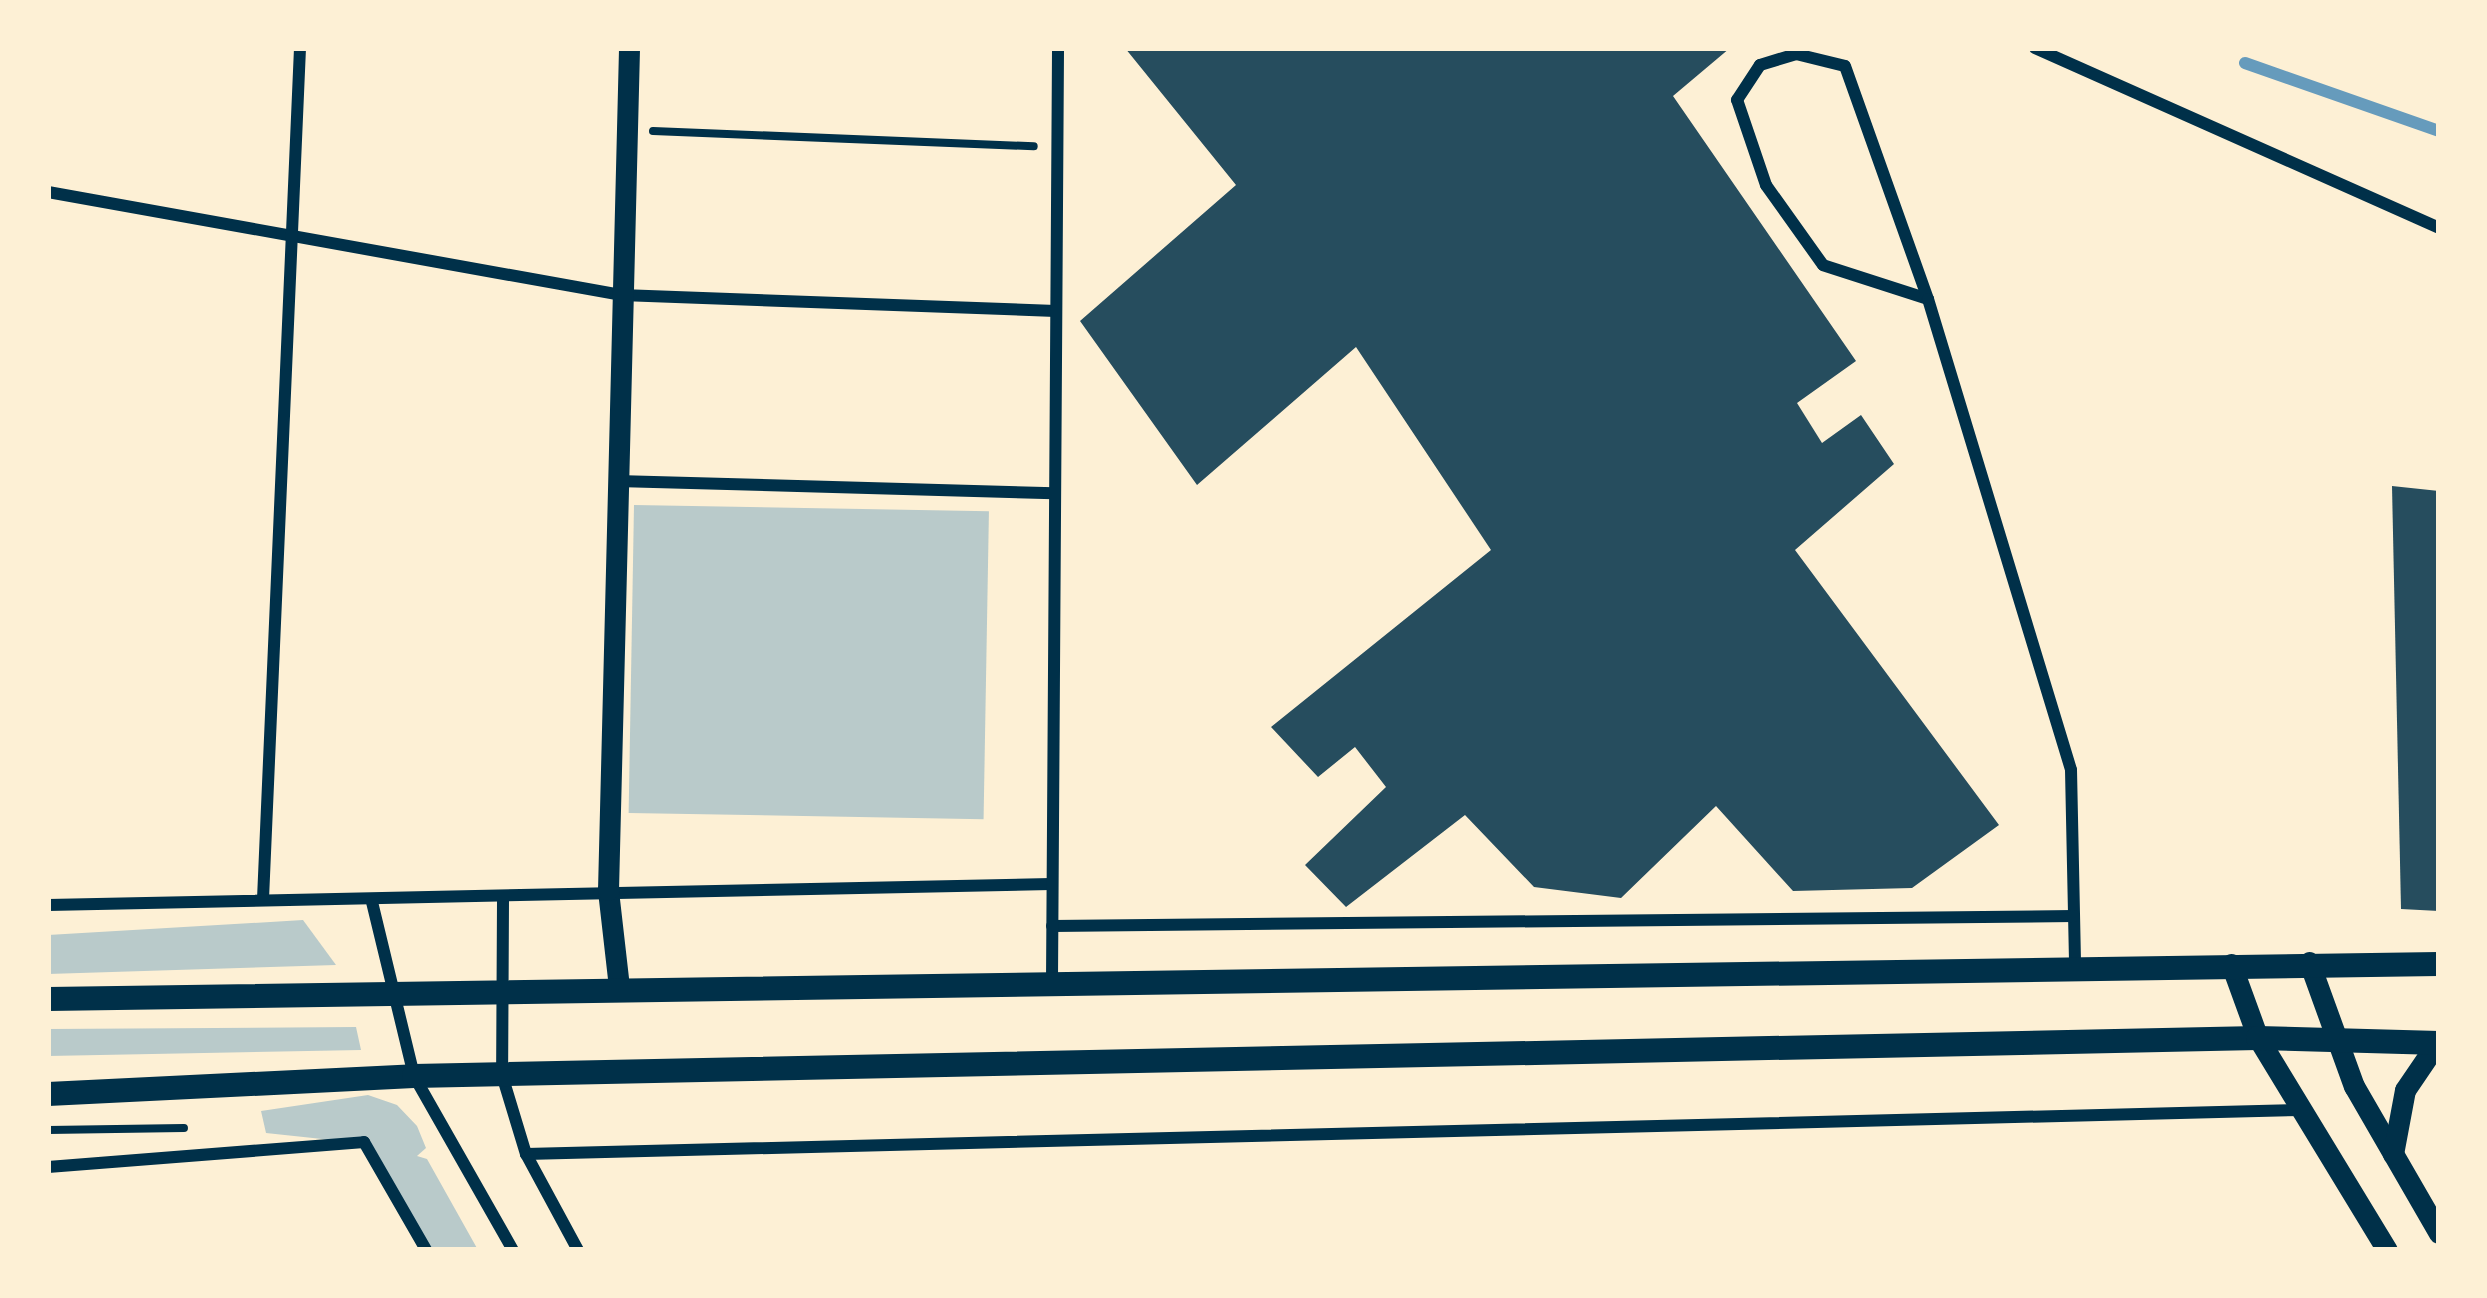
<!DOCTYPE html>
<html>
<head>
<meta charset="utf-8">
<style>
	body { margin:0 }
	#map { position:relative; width:2487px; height:1298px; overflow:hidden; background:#fdf0d5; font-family:Jost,sans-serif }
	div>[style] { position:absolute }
	.green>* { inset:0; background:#b9caca; transform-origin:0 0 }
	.stream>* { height:12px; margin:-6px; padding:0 6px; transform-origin:6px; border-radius:6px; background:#669bbc }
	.building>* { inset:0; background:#264d5e }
	.path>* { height:8px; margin:-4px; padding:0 4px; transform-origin:4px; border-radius:4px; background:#003049 }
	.minor>* { height:12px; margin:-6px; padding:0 6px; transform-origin:6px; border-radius:6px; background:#003049 }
	.tertiary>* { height:21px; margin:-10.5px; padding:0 10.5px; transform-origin:10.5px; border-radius:10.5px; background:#003049 }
	.secondary>* { height:24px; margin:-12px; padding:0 12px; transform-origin:12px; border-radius:12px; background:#003049 }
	span { translate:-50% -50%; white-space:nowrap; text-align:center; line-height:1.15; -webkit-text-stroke:9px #fdf0d5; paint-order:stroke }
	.frame { position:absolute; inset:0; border:51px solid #fdf0d5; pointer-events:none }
</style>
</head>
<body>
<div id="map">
	<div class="green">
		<i style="left:634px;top:505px;width:355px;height:308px;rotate:1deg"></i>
		<i style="clip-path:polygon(303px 920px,336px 965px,48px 974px,48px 935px)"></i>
		<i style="clip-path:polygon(356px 1027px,361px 1050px,48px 1056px,48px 1029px)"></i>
		<i style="clip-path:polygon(368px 1095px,397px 1105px,417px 1126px,426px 1148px,417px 1156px,427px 1159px,478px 1250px,431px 1250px,369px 1144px,266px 1133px,261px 1111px)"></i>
	</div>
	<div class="stream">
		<i style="left:2245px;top:63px;width:206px;rotate:19.3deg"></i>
	</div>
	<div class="building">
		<i style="clip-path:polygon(1125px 48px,1730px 48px,1673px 96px,1856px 361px,1797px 403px,1822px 443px,1861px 415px,1894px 464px,1795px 550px,1999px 825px,1912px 888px,1793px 891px,1716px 806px,1621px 898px,1534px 887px,1465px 815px,1346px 907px,1305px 865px,1386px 787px,1355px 747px,1318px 777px,1271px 727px,1491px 550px,1356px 347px,1197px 485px,1080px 321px,1236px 185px)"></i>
		<i style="clip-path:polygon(2392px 486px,2439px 491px,2439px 911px,2401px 909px)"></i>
	</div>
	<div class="path">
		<i style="left:653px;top:131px;width:381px;rotate:2.3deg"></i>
		<i style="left:48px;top:1130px;width:136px;rotate:-0.8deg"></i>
	</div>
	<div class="minor">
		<i style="left:2035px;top:48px;width:442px;rotate:24deg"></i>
		<i style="left:48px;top:192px;width:582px;rotate:10.19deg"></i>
		<i style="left:621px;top:295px;width:435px;rotate:2.1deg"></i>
		<i style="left:1928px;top:299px;width:110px;rotate:-162.1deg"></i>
		<i style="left:1823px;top:265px;width:98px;rotate:-125.5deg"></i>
		<i style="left:1766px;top:185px;width:90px;rotate:-108.8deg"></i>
		<i style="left:1737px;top:100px;width:42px;rotate:-56.7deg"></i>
		<i style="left:1760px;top:65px;width:38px;rotate:-17deg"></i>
		<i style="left:1796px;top:54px;width:50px;rotate:13.8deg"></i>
		<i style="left:1845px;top:66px;width:247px;rotate:70.4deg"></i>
		<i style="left:1928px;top:299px;width:492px;rotate:73.1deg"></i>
		<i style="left:2071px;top:770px;width:196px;rotate:88.8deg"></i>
		<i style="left:617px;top:481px;width:437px;rotate:1.6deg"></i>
		<i style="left:263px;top:899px;width:852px;rotate:-87.51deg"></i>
		<i style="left:503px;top:901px;width:174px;rotate:90.3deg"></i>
		<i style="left:502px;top:1075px;width:83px;rotate:73.1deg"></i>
		<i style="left:526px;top:1154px;width:109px;rotate:61.6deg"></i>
		<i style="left:372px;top:902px;width:179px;rotate:76.4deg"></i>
		<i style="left:414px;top:1076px;width:200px;rotate:60.4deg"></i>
		<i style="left:48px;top:905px;width:1003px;rotate:-1.2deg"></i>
		<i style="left:1052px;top:926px;width:1022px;rotate:-0.56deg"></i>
		<i style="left:1052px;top:980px;width:932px;rotate:-89.63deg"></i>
		<i style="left:526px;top:1154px;width:1776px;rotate:-1.42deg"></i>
		<i style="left:48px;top:1167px;width:317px;rotate:-4.5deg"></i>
		<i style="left:364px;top:1142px;width:125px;rotate:60.1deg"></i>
	</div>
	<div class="tertiary">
		<i style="left:2309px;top:962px;width:132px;rotate:70.1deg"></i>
		<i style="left:2354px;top:1086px;width:170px;rotate:60deg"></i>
		<i style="left:2231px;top:964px;width:79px;rotate:70deg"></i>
		<i style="left:2258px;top:1038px;width:248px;rotate:58.7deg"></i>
		<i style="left:619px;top:987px;width:98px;rotate:-96.5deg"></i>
		<i style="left:608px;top:890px;width:842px;rotate:-88.57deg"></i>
		<i style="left:2393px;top:1154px;width:65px;rotate:-79.4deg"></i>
		<i style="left:2405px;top:1090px;width:57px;rotate:-55.8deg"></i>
	</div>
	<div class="secondary">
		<i style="left:48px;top:999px;width:2391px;rotate:-0.84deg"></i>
		<i style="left:48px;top:1094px;width:366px;rotate:-2.8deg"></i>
		<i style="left:414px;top:1076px;width:1844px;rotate:-1.18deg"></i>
		<i style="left:2258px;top:1038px;width:181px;rotate:1.6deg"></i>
	</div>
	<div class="frame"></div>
</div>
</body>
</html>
